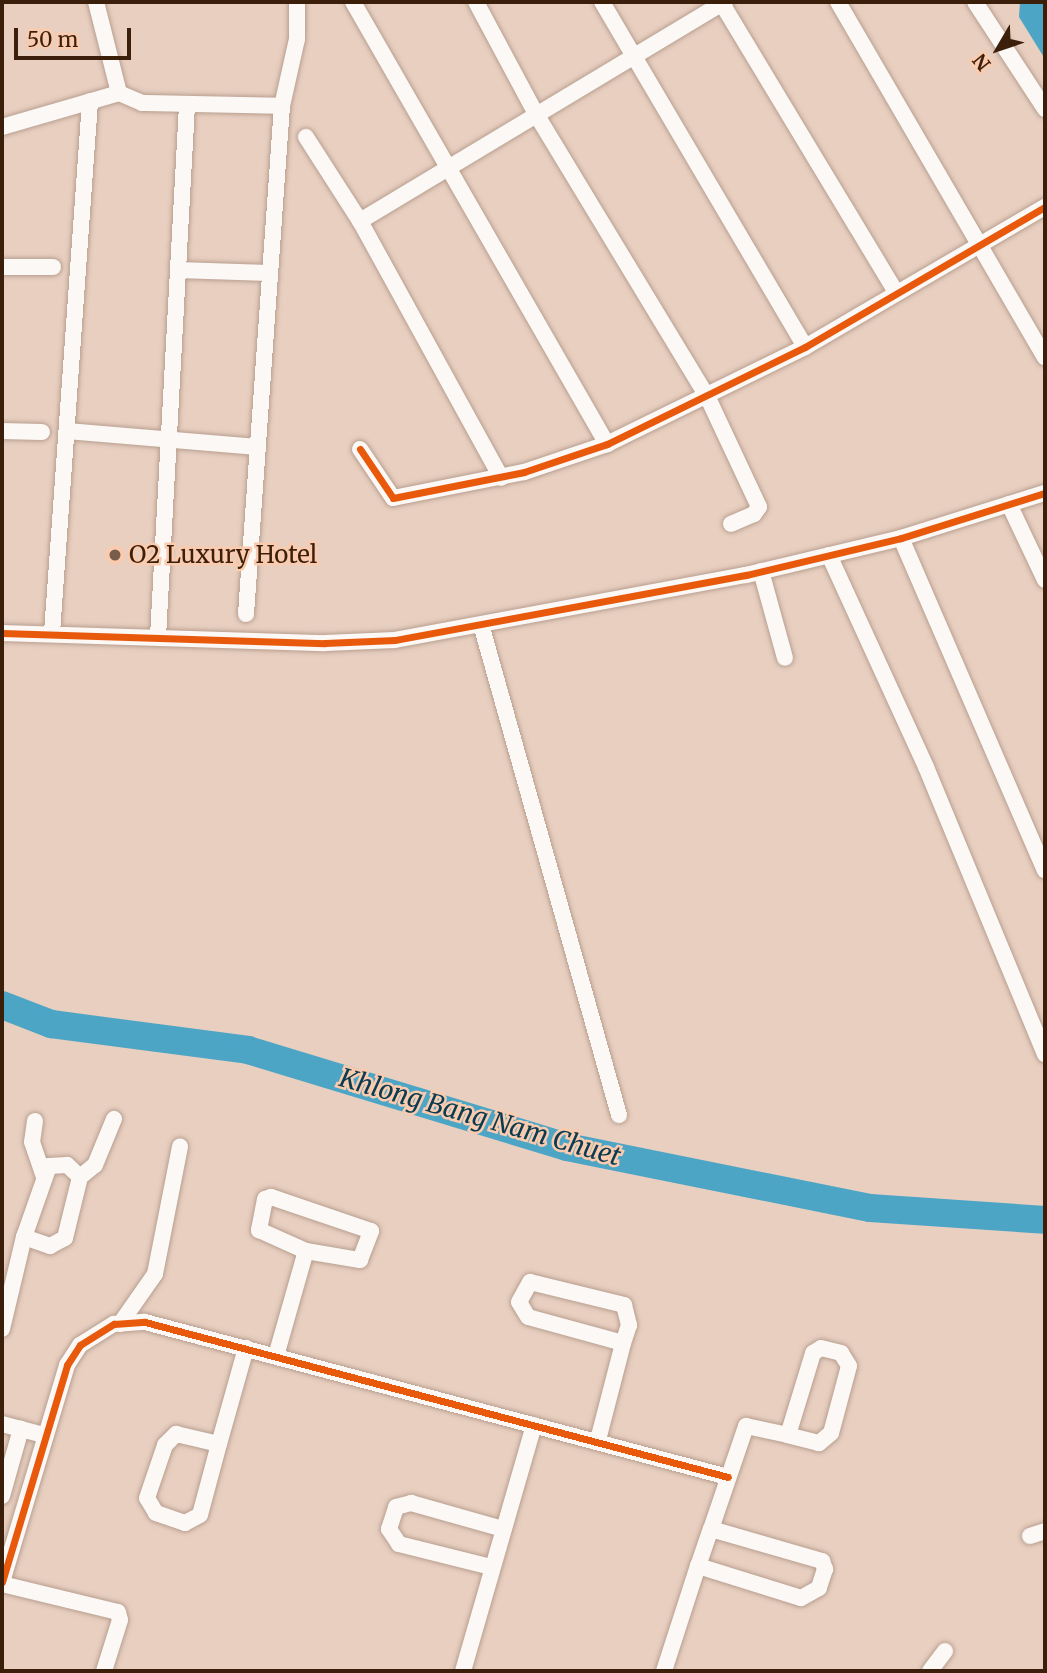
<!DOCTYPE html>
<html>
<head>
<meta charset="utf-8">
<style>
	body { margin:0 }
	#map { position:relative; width:1047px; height:1673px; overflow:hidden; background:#e8cfc0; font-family:Merriweather,serif }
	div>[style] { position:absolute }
	.water>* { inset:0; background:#4da5c6 }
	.river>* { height:28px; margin:-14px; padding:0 14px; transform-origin:14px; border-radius:14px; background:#4da5c6 }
	.roads { filter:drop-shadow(0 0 2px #b89f8f) drop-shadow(0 0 2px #b89f8f) }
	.minor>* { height:16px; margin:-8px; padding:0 8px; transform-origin:8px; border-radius:8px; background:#fcf8f6 }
	.cycleway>* { height:7px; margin:-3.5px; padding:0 3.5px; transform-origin:3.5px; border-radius:3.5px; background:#e8590c }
	.dots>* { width:19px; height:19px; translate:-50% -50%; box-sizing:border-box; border:4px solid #facbae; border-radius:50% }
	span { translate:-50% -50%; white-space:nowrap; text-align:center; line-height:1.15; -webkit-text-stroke:5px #facbae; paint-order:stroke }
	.poi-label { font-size:24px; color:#3c1f0a }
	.left { translate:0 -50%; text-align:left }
	.water-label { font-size:26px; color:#093b51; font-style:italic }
	.frame { position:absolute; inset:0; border:4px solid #3c1f0a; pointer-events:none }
	.north { position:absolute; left:963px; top:14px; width:70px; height:70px; -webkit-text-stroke:5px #facbae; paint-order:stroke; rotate:231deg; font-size:19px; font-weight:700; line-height:28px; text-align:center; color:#3c1f0a }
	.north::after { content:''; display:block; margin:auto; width:24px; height:32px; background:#3c1f0a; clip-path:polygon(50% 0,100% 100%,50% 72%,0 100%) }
	.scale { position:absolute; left:14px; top:28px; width:117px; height:32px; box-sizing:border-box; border:4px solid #3c1f0a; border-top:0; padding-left:9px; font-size:21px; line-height:24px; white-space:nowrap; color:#3c1f0a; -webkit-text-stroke:5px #facbae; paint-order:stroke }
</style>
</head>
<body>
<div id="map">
	<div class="water">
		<i style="clip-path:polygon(1020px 2px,1045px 2px,1045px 59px,1019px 17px)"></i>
	</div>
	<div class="river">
		<i style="left:2px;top:1005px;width:53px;rotate:21.2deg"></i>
		<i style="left:51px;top:1024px;width:199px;rotate:7.5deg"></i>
		<i style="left:248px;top:1050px;width:333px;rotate:16.9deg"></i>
		<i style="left:567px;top:1147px;width:309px;rotate:11.4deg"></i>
		<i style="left:870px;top:1208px;width:175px;rotate:3.9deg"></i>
	</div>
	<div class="roads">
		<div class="minor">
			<i style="left:96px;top:2px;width:94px;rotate:75.8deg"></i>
			<i style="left:353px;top:2px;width:510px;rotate:60.12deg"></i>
			<i style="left:476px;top:2px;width:127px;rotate:61.8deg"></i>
			<i style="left:536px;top:114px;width:332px;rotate:58.8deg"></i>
			<i style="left:708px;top:398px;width:120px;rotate:64.9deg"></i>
			<i style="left:759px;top:507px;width:9px;rotate:126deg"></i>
			<i style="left:754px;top:514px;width:25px;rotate:157deg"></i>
			<i style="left:602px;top:2px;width:400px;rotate:59.5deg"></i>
			<i style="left:721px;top:2px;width:337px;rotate:58.9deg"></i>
			<i style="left:838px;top:2px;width:411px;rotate:59.8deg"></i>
			<i style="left:975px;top:2px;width:128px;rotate:56.8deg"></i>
			<i style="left:2px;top:127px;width:122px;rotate:-16.2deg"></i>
			<i style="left:119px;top:93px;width:25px;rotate:23deg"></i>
			<i style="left:142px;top:103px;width:140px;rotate:1.2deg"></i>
			<i style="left:306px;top:137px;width:100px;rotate:57.3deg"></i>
			<i style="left:360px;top:221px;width:293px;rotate:61.2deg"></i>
			<i style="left:360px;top:221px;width:426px;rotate:-31deg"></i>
			<i style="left:2px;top:267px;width:51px"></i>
			<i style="left:178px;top:270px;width:91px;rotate:1.9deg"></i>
			<i style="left:2px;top:431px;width:40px;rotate:1.4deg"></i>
			<i style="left:67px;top:431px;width:191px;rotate:4.8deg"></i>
			<i style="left:360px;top:449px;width:59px;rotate:56deg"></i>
			<i style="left:393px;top:498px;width:134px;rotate:-11.2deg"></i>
			<i style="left:524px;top:472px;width:88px;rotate:-18.6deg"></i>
			<i style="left:607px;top:444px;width:220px;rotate:-26.1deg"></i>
			<i style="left:805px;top:347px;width:278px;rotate:-30.3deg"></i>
			<i style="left:1009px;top:504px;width:84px;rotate:64.7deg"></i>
			<i style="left:901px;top:538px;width:362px;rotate:66.6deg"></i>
			<i style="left:829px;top:555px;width:233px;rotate:65.4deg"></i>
			<i style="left:926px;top:767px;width:311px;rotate:67.5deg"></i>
			<i style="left:761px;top:571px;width:90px;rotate:74.6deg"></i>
			<i style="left:246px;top:614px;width:509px;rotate:-85.95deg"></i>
			<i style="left:282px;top:106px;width:69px;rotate:-77.4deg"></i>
			<i style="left:297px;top:39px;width:37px;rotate:-90deg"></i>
			<i style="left:482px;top:628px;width:506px;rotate:74.29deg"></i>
			<i style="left:2px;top:633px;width:323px;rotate:1.8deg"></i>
			<i style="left:325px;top:643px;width:70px;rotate:-2.5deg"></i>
			<i style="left:395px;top:640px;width:357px;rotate:-10.5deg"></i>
			<i style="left:746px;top:575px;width:159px;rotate:-13.4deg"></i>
			<i style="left:901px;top:538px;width:151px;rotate:-17.4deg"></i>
			<i style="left:52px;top:633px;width:533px;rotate:-85.91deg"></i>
			<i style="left:158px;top:637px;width:533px;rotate:-86.88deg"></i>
			<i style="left:35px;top:1121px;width:21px;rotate:98deg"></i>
			<i style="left:32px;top:1142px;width:36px;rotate:71deg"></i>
			<i style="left:80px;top:1177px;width:18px;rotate:-137deg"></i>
			<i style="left:67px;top:1165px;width:18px;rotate:177deg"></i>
			<i style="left:49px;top:1166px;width:75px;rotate:109.4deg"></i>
			<i style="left:24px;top:1237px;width:28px;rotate:19deg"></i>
			<i style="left:50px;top:1246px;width:17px;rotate:-28deg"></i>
			<i style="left:65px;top:1238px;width:63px;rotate:-76.2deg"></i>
			<i style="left:80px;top:1177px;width:19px;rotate:-39deg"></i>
			<i style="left:95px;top:1165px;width:50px;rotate:-67.6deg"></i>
			<i style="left:530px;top:1282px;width:97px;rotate:13.7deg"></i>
			<i style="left:624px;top:1305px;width:21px;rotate:76deg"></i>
			<i style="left:629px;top:1325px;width:19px;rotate:108deg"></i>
			<i style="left:623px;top:1343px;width:98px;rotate:-164.7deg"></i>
			<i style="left:528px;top:1317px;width:17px;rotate:-121deg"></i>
			<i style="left:519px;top:1302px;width:23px;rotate:-61deg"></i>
			<i style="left:120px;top:1324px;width:61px;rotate:-55deg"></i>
			<i style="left:155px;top:1274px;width:130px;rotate:-78.9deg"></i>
			<i style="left:2px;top:1329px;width:95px;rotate:-76.6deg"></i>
			<i style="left:821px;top:1348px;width:21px;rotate:14deg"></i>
			<i style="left:841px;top:1353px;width:15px;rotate:58deg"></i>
			<i style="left:849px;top:1366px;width:69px;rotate:105deg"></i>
			<i style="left:831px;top:1433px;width:16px;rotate:140deg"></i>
			<i style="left:819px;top:1443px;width:32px;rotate:-166deg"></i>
			<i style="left:788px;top:1435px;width:86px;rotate:-73deg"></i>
			<i style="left:813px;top:1353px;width:9px;rotate:-32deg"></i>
			<i style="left:276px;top:1356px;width:109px;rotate:-74.1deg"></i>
			<i style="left:306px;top:1251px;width:55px;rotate:9.5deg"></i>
			<i style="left:360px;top:1260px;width:31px;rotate:-69deg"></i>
			<i style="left:371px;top:1231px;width:106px;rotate:-161.2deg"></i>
			<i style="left:271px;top:1197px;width:6px;rotate:162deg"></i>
			<i style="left:265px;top:1199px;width:32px;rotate:101deg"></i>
			<i style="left:259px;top:1230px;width:51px;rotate:24.1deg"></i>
			<i style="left:2px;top:1424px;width:43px;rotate:14.7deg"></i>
			<i style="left:176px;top:1434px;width:44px;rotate:13.1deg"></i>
			<i style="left:219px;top:1444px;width:73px;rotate:105deg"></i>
			<i style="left:200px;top:1515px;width:17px;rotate:152deg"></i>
			<i style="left:185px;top:1523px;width:31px;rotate:-161deg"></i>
			<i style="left:156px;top:1513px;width:17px;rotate:-121deg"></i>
			<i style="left:147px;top:1498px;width:56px;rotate:-71.2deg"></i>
			<i style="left:165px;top:1445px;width:16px;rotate:-45deg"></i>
			<i style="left:598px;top:1440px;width:100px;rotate:-75.5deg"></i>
			<i style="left:219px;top:1444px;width:100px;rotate:-74.3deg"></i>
			<i style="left:2px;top:1496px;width:70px;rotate:-74.2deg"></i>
			<i style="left:711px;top:1529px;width:116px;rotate:16.1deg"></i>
			<i style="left:822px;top:1561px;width:9px;rotate:69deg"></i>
			<i style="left:825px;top:1569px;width:20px;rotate:108deg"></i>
			<i style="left:819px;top:1588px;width:21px;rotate:151deg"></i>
			<i style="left:801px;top:1598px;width:108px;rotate:-162.7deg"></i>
			<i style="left:698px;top:1566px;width:39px;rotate:-71deg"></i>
			<i style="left:711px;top:1529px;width:109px;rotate:-71.2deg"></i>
			<i style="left:746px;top:1426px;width:43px;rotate:12.1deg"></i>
			<i style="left:1030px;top:1536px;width:16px;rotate:-18deg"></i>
			<i style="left:491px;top:1567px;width:95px;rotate:-166deg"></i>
			<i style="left:399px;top:1544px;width:18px;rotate:-124deg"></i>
			<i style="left:389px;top:1529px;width:23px;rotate:-72deg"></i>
			<i style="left:396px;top:1507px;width:16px;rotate:-15deg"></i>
			<i style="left:411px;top:1503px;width:96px;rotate:15.8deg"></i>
			<i style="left:2px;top:1582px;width:227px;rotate:-73.3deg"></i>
			<i style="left:67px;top:1365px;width:24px;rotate:-57deg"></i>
			<i style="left:80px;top:1345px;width:40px;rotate:-32deg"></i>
			<i style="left:114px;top:1324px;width:31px;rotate:-4deg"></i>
			<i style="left:145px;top:1322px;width:603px;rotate:14.89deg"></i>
			<i style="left:2px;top:1584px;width:119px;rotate:13.6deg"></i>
			<i style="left:118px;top:1612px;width:8px;rotate:76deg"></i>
			<i style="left:120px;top:1620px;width:53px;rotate:107.4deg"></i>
			<i style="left:463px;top:1671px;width:256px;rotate:-73.9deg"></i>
			<i style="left:664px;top:1671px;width:110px;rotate:-72.1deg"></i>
			<i style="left:930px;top:1671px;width:25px;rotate:-53deg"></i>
		</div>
	</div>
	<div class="cycleway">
		<i style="left:360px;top:449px;width:59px;rotate:56deg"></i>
		<i style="left:393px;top:498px;width:134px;rotate:-11.2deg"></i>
		<i style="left:524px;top:472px;width:88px;rotate:-18.6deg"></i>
		<i style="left:607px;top:444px;width:220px;rotate:-26.1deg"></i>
		<i style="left:805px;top:347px;width:278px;rotate:-30.3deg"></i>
		<i style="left:2px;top:633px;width:323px;rotate:1.8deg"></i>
		<i style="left:325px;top:643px;width:70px;rotate:-2.5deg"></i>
		<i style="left:395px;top:640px;width:357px;rotate:-10.5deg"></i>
		<i style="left:746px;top:575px;width:159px;rotate:-13.4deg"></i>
		<i style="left:901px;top:538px;width:151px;rotate:-17.4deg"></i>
		<i style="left:2px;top:1582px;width:227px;rotate:-73.3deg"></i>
		<i style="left:67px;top:1365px;width:24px;rotate:-57deg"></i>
		<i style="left:80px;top:1345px;width:40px;rotate:-32deg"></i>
		<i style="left:114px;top:1324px;width:31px;rotate:-4deg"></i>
		<i style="left:145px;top:1322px;width:603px;rotate:14.89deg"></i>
	</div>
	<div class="dots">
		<i style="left:115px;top:555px;background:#785d4a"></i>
	</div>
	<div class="poi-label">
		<span class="left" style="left:129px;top:555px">O2 Luxury Hotel</span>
	</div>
	<div class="water-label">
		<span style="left:480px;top:1117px;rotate:16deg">Khlong Bang Nam Chuet</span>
	</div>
	<div class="frame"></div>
	<div class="north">N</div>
	<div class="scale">50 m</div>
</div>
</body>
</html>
